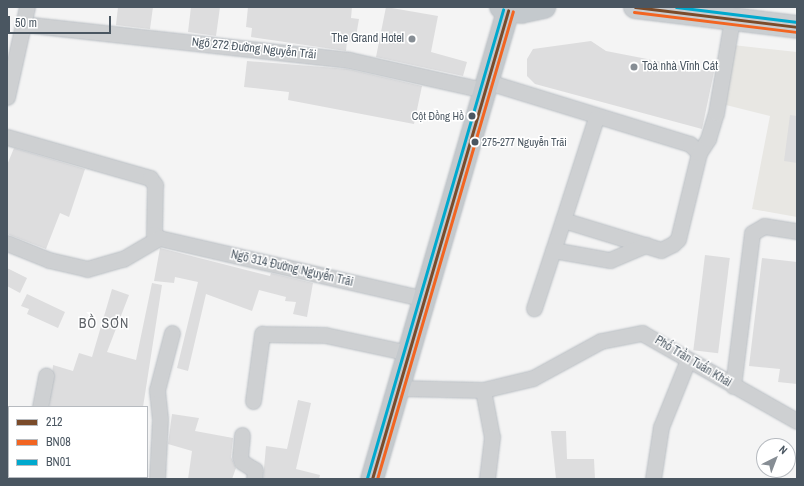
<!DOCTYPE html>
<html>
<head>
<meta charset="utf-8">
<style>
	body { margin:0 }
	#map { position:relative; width:804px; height:486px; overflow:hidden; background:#f4f4f4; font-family:"Archivo Narrow",sans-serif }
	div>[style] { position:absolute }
	.commercial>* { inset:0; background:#e8e7e3 }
	.building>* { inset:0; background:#ddddde; transform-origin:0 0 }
	.roads { filter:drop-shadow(0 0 1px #b9bec3) drop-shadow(0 0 1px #b9bec3) }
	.minor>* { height:15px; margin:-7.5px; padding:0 7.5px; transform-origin:7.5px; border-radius:7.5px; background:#ced0d2 }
	.primary>* { height:22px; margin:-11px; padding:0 11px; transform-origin:11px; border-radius:11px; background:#caced1 }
	.trunk>* { height:22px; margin:-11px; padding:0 11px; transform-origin:11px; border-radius:11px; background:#c4c9cd }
	.bus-1>* { height:3px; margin:-1.5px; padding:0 1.5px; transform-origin:1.5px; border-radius:1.5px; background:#7a4b2a }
	.bus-2>* { height:3px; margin:-1.5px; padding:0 1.5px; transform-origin:1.5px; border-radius:1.5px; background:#f26522 }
	.bus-3>* { height:3px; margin:-1.5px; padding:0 1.5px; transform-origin:1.5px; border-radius:1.5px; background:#00a9ce }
	.dots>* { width:11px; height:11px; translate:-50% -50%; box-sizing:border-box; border:2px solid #fff; border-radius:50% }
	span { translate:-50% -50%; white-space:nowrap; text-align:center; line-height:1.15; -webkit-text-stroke:3px #fff; paint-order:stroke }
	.bus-label { font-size:11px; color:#4a5661 }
	.right { translate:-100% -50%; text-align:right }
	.left { translate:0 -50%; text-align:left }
	.poi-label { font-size:12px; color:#4a5661 }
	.street-label { font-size:12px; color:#4a5661 }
	.quarter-label { font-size:14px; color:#5f6368; letter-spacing:1px }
	.frame { position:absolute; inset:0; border:8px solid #4a5661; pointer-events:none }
	.legend { position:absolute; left:8px; top:406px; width:140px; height:72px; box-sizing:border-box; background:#fff; border:1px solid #b7bbc0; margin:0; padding:5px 7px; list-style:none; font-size:12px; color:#4a5661 }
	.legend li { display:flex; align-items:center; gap:8px; height:20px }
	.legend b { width:20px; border:1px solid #b7bbc0 }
	.north { position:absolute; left:756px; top:438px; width:40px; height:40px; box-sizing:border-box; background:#fff; border:1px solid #b7bbc0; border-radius:50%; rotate:42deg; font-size:11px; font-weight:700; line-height:16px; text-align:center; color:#4a5661 }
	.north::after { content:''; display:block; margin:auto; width:14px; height:18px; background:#868d94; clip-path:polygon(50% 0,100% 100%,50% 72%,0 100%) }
	.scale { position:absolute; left:8px; top:16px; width:103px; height:18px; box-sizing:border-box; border:2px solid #4a5661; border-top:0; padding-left:5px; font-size:12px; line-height:14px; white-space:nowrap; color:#4a5661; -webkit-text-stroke:3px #fff; paint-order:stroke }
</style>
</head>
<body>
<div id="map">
	<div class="commercial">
		<i style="clip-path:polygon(733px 45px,797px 52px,797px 217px,752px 209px,770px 116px,726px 105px)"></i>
	</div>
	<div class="building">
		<i style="clip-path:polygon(118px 7px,153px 7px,150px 29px,116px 25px)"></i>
		<i style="clip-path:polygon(191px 7px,220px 7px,216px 36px,188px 32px)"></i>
		<i style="clip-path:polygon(248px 7px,352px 7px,351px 18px,359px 19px,355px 42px,347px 41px,346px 51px,251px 37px,252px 28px,246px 27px)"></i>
		<i style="clip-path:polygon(386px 7px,438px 16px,431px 52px,467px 62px,463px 76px,376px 57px)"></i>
		<i style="clip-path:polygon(591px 41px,606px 51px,714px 72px,702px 129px,535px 84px,527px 76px,527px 59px,533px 49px)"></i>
		<i style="clip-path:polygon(247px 61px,348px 69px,422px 86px,414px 124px,288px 100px,289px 92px,244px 87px)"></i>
		<i style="clip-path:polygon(790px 115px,797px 116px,797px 163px,784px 161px)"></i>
		<i style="clip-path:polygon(14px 148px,85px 169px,69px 217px,60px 213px,46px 249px,7px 234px,7px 165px)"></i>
		<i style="clip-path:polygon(160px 248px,270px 276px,271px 273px,313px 283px,307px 317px,293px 314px,296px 302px,285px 301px,286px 297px,259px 290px,252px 311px,206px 294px,188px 371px,177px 368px,198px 282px,175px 277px,174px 283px,154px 281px)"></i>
		<i style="left:705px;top:255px;width:25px;height:96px;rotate:7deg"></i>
		<i style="clip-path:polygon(762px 258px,797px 262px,797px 384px,778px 382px,780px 369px,749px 366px)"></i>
		<i style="clip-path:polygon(7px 268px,27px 278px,20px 293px,7px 286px)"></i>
		<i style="clip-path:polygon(152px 283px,162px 285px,143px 407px,49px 407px,53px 365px,73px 371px,79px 353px,92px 357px,112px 289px,129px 295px,107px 352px,136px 360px)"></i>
		<i style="clip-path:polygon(27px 294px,65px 312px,58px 328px,27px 314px,29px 309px,21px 306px)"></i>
		<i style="clip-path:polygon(298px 400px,311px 403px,296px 469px,320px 475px,319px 479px,263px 479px,266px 446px,287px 449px)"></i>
		<i style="clip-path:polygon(172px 414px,199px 418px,195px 431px,233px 438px,231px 457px,236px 468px,232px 479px,188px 479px,192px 451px,168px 444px)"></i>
		<i style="clip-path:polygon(551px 431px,566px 431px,567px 459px,594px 459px,595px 479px,556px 479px)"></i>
	</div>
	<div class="roads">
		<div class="minor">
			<i style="left:23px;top:24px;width:328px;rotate:6.3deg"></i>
			<i style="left:349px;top:60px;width:137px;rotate:12.6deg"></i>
			<i style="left:485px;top:81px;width:214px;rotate:17.1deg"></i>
			<i style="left:690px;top:144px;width:13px;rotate:45deg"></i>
			<i style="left:699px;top:153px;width:89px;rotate:103.7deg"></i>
			<i style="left:678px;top:239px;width:7px;rotate:135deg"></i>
			<i style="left:673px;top:244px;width:13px;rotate:153deg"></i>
			<i style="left:661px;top:250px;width:102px;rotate:-163deg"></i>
			<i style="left:563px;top:220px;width:93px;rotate:108.2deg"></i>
			<i style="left:7px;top:97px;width:92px;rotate:-77.5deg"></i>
			<i style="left:7px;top:137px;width:149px;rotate:16deg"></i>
			<i style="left:150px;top:178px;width:9px;rotate:54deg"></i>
			<i style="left:155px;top:185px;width:49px;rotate:91.2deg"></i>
			<i style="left:154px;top:234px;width:6px;rotate:39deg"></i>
			<i style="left:159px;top:238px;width:273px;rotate:12.9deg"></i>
			<i style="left:699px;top:153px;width:17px;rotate:-57deg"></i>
			<i style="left:708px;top:139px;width:27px;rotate:-73deg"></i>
			<i style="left:716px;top:113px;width:95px;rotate:-80.3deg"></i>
			<i style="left:563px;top:220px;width:107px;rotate:-72.1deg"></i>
			<i style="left:7px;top:243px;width:45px;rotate:22deg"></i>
			<i style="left:49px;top:260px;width:39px;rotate:13deg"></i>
			<i style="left:87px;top:269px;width:37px;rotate:-16deg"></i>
			<i style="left:123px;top:259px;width:42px;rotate:-30.3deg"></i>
			<i style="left:553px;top:250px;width:58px;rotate:10deg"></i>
			<i style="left:610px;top:260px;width:39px;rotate:-23deg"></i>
			<i style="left:733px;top:386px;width:154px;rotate:-82.9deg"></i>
			<i style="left:752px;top:233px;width:14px;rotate:-30deg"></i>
			<i style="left:764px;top:226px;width:33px;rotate:9deg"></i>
			<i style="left:399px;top:388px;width:84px;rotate:1.4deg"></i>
			<i style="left:483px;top:390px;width:51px;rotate:-13.5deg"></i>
			<i style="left:533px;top:378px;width:77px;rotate:-28.6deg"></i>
			<i style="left:601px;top:341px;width:42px;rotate:-11deg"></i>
			<i style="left:642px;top:333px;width:178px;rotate:29.6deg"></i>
			<i style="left:483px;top:390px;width:48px;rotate:79.2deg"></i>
			<i style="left:492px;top:437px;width:42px;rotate:96.8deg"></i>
			<i style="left:253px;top:401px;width:68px;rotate:-82.3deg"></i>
			<i style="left:262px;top:334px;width:63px;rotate:0.9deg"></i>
			<i style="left:325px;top:335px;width:86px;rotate:12.1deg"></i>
			<i style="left:40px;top:407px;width:32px;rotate:-79deg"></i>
			<i style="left:242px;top:435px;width:22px;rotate:95deg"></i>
			<i style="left:240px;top:457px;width:5px;rotate:68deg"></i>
			<i style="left:242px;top:462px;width:15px;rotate:32deg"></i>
			<i style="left:255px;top:470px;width:9px;rotate:96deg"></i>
			<i style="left:27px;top:479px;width:2px;rotate:-90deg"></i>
			<i style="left:110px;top:479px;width:2px;rotate:-90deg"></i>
			<i style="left:157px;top:479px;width:60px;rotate:-87.1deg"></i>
			<i style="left:160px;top:419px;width:29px;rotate:-96deg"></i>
			<i style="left:157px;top:390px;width:59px;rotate:-75.3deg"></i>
			<i style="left:653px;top:479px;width:53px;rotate:-81.3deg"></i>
			<i style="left:661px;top:427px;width:72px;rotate:-68.1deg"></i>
		</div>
		<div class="primary">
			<i style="left:635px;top:7px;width:163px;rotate:7deg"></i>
		</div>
		<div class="trunk">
			<i style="left:501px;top:7px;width:21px;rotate:14deg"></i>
			<i style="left:521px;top:12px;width:24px;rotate:-12deg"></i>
			<i style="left:372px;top:479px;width:488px;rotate:-73.8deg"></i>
		</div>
	</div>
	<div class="bus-1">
		<i style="left:635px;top:7px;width:163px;rotate:7deg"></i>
		<i style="left:372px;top:479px;width:488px;rotate:-73.8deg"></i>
	</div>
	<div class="bus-2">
		<i style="left:634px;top:12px;width:163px;rotate:7deg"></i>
		<i style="left:377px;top:479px;width:487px;rotate:-73.8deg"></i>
	</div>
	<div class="bus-3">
		<i style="left:676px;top:7px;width:122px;rotate:7.1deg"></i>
		<i style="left:367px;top:478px;width:488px;rotate:-73.8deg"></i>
	</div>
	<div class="dots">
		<i style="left:412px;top:39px;background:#868d94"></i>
		<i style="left:634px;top:67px;background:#868d94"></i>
		<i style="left:472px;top:116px;background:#4a5661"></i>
		<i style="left:475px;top:142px;background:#4a5661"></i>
	</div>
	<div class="bus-label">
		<span class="right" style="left:464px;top:116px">Cột Đồng Hồ</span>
		<span class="left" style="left:482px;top:142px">275-277 Nguyễn Trãi</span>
	</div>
	<div class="poi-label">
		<span class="right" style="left:404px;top:39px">The Grand Hotel</span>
		<span class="left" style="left:642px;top:67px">Toà nhà Vĩnh Cát</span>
	</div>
	<div class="street-label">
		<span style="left:254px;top:49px;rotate:6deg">Ngõ 272 Đường Nguyễn Trãi</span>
		<span style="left:292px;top:269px;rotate:13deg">Ngõ 314 Đường Nguyễn Trãi</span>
		<span style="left:693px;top:362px;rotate:31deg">Phố Trần Tuấn Khải</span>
	</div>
	<div class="quarter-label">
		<span style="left:104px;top:323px">BỒ SƠN</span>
	</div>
	<div class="frame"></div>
	<ul class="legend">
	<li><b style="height:5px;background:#7a4b2a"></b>212</li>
	<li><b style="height:5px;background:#f26522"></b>BN08</li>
	<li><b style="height:5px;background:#00a9ce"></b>BN01</li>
	</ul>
	<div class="north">N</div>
	<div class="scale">50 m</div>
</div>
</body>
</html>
